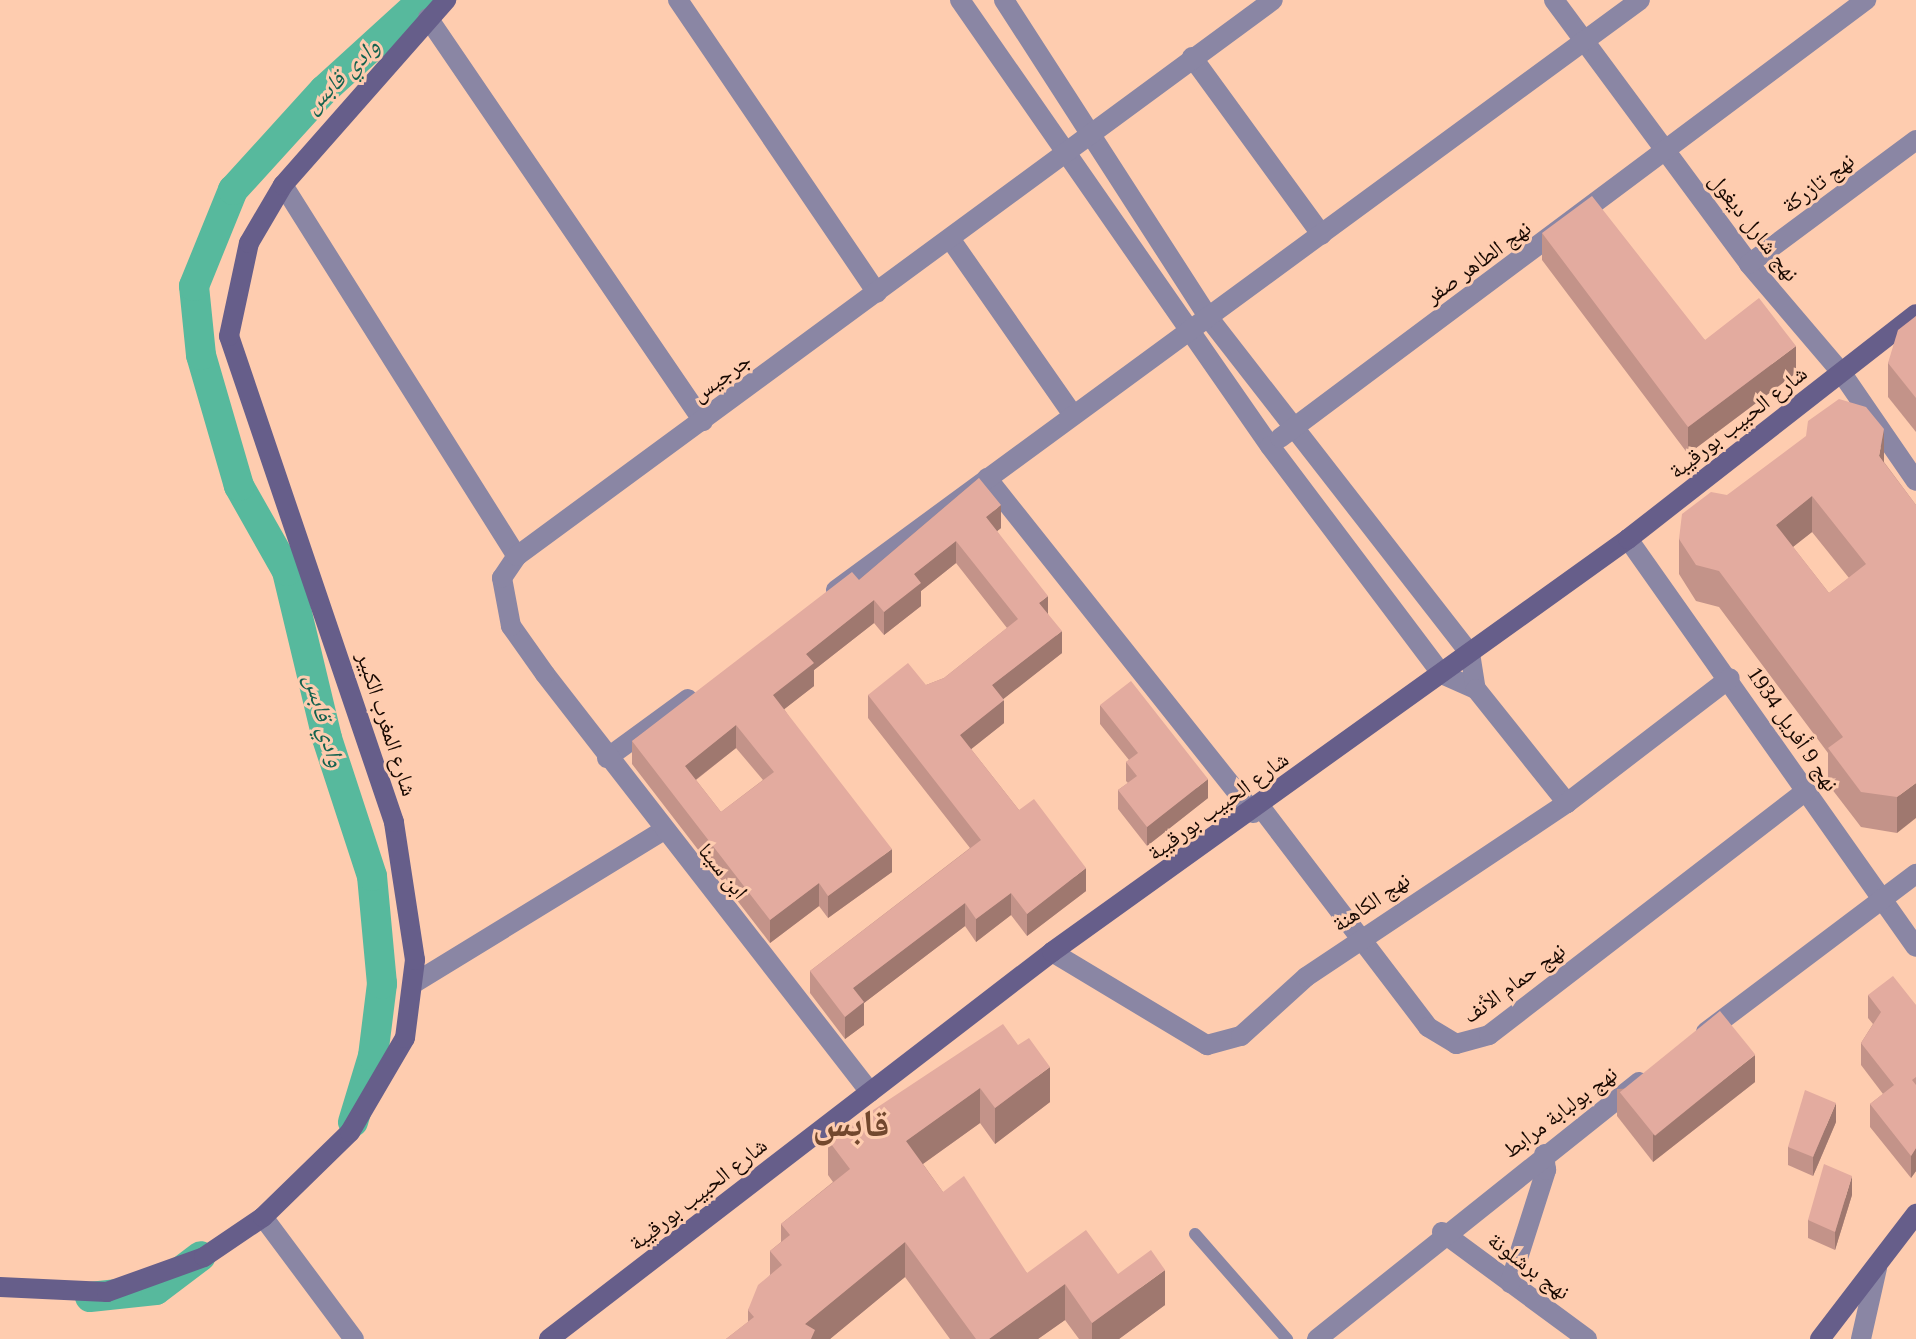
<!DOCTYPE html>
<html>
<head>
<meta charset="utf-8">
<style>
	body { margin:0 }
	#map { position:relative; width:1916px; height:1339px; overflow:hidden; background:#feccaf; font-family:"Times New Roman","Noto Naskh Arabic",serif }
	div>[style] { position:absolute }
	.canal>* { height:30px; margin:-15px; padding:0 15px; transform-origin:15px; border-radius:15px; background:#57b99d }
	.lane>* { height:12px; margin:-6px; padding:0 6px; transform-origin:6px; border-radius:6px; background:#8a86a4 }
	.street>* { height:20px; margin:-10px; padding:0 10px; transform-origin:10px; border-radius:10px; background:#8a86a4 }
	.secondary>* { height:20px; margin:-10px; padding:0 10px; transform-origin:10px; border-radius:10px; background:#665e8a }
	.wall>* { inset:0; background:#c39389 }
	.shaded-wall>* { inset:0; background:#9f786f }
	.building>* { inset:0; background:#e3ab9f; transform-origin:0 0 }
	span { translate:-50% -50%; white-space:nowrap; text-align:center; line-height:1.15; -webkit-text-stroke:6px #feccaf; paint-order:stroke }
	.street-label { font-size:22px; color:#170801 }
	.water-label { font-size:24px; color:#14624f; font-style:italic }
	.town-label { font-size:38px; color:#72482e; font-weight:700 }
</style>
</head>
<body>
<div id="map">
	<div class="canal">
		<i style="left:353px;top:1122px;width:69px;rotate:-73.1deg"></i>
		<i style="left:373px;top:1056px;width:73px;rotate:-82.9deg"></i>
		<i style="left:382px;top:984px;width:108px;rotate:-95.3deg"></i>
		<i style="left:372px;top:876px;width:145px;rotate:-108.1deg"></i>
		<i style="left:327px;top:738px;width:172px;rotate:-103.5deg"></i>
		<i style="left:287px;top:571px;width:98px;rotate:-119.5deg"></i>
		<i style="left:239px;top:486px;width:136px;rotate:-106.2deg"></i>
		<i style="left:201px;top:355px;width:69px;rotate:-95.8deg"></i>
		<i style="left:194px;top:286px;width:104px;rotate:-67.9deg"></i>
		<i style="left:233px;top:190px;width:135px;rotate:-47.7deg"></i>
		<i style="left:324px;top:90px;width:134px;rotate:-42.3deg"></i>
		<i style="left:90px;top:1297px;width:66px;rotate:-6.1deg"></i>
		<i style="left:156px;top:1290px;width:56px;rotate:-37.1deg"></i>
	</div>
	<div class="lane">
		<i style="left:1195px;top:1234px;width:140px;rotate:48.8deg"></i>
	</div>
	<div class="street">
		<i style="left:678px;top:0;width:354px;rotate:55.8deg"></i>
		<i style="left:960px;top:0;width:543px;rotate:55.2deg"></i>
		<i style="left:1270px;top:446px;width:286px;rotate:53deg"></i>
		<i style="left:1442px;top:674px;width:37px;rotate:24deg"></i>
		<i style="left:1004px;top:0;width:377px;rotate:57.2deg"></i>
		<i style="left:1208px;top:317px;width:426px;rotate:52.1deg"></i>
		<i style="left:1470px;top:653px;width:36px;rotate:81deg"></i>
		<i style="left:1476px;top:689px;width:146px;rotate:51.4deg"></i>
		<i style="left:1554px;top:0;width:328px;rotate:53.5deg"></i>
		<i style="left:1749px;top:264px;width:142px;rotate:49.6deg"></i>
		<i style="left:1841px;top:372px;width:132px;rotate:55.5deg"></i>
		<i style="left:428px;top:18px;width:488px;rotate:55.7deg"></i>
		<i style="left:1192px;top:57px;width:220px;rotate:53.9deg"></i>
		<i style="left:283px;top:185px;width:439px;rotate:57.8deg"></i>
		<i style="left:951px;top:240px;width:213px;rotate:55.1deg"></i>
		<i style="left:1749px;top:264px;width:208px;rotate:-36.6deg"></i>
		<i style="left:1280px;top:438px;width:732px;rotate:-36.78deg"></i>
		<i style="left:987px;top:478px;width:428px;rotate:51.5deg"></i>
		<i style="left:1628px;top:539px;width:499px;rotate:54.8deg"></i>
		<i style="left:836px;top:590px;width:997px;rotate:-36.27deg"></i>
		<i style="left:607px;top:758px;width:100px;rotate:-36.1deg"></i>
		<i style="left:1259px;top:805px;width:279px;rotate:52.7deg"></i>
		<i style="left:1428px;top:1027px;width:33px;rotate:31deg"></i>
		<i style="left:1456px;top:1044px;width:34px;rotate:-15deg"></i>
		<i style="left:1489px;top:1035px;width:400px;rotate:-37.6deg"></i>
		<i style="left:1052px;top:952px;width:181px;rotate:31deg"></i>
		<i style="left:1207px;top:1045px;width:35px;rotate:-15deg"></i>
		<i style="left:1241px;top:1036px;width:88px;rotate:-42.2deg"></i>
		<i style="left:1306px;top:977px;width:314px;rotate:-33.7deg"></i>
		<i style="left:1567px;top:803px;width:205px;rotate:-37.5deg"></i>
		<i style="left:416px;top:982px;width:287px;rotate:-31.5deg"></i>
		<i style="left:1706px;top:1032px;width:263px;rotate:-37deg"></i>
		<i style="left:870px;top:1092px;width:529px;rotate:-127.87deg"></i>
		<i style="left:545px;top:674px;width:59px;rotate:-125.3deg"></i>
		<i style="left:511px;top:626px;width:49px;rotate:-100.6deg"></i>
		<i style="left:502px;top:578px;width:27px;rotate:-56deg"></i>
		<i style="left:517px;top:556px;width:938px;rotate:-36.33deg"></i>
		<i style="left:263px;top:1217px;width:152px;rotate:53.3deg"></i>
		<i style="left:1442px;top:1232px;width:180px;rotate:36.4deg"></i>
		<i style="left:1510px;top:1283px;width:119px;rotate:-72.3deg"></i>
		<i style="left:1546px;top:1170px;width:16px;rotate:-97deg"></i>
		<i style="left:1317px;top:1339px;width:412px;rotate:-38.6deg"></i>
		<i style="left:1861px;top:1339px;width:73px;rotate:-77.3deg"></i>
	</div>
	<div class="secondary">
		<i style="left:0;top:1287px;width:107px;rotate:2.7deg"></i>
		<i style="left:107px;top:1292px;width:103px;rotate:-19.8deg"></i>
		<i style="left:204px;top:1257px;width:71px;rotate:-34.1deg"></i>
		<i style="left:263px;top:1217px;width:122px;rotate:-44.3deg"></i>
		<i style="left:350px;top:1132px;width:109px;rotate:-59.7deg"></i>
		<i style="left:405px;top:1038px;width:79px;rotate:-82.7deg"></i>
		<i style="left:415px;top:960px;width:140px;rotate:-98.7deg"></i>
		<i style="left:394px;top:822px;width:513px;rotate:-108.75deg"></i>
		<i style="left:229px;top:336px;width:95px;rotate:-77.9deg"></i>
		<i style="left:249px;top:243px;width:67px;rotate:-59.6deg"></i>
		<i style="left:283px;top:185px;width:247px;rotate:-48.6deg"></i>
		<i style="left:549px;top:1339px;width:635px;rotate:-37.57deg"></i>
		<i style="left:1052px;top:952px;width:709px;rotate:-35.64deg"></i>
		<i style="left:1628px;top:539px;width:365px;rotate:-38deg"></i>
		<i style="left:1820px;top:1339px;width:158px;rotate:-52.5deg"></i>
	</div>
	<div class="wall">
		<i style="clip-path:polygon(1542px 233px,1705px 340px,1796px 373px,1688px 454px,1542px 260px)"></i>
		<i style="clip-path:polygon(1916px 316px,1916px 432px,1888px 397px,1888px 363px)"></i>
		<i style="clip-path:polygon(evenodd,1884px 462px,1916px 505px,1897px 833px,1861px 827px,1828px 784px,1828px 753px,1719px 607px,1696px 601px,1679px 574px,1679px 539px,1727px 495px,1884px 462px,1812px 532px,1849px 578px,1829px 593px,1793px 547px,1812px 532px)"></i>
		<i style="clip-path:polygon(evenodd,979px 478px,1001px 528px,997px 531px,1048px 614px,1062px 653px,1003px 699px,1004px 723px,971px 749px,1019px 810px,1086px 891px,1027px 936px,1011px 915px,976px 942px,965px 926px,864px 1003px,864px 1025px,845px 1039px,810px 993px,810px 971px,970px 848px,868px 718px,868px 695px,926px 685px,944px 678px,1007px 628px,956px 563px,921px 591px,921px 606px,884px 635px,874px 623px,814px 670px,814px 686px,784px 709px,892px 872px,828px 918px,819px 906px,770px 943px,632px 764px,632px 741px,859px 580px,979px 478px,736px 748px,763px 780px,721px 812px,696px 780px,736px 748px)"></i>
		<i style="clip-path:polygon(1100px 705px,1208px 798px,1147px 846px,1118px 809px,1118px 790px,1128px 783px,1126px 781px,1126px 762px,1129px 760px,1100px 724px)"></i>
		<i style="clip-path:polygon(1868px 995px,1916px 1005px,1916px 1171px,1911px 1178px,1870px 1127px,1870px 1104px,1883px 1094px,1861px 1065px,1861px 1043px,1873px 1024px,1868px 1018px)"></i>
		<i style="clip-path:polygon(1018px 1045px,1050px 1102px,995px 1144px,980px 1123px,923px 1164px,943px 1192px,1027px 1273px,1118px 1274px,1165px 1305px,1119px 1339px,1079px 1339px,1065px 1320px,1038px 1339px,950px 1339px,905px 1277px,830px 1339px,726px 1339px,748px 1322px,748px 1310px,770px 1275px,770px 1251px,781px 1242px,781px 1224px,833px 1182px,828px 1175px,828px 1140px)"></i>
		<i style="clip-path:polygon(1755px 1082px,1653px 1162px,1617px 1116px,1617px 1089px)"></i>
		<i style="clip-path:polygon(1836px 1122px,1813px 1176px,1788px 1165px,1788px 1147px)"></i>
		<i style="clip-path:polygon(1852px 1195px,1835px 1250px,1808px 1238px,1808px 1220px)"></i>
	</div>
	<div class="shaded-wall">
		<i style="clip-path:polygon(1796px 346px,1796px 373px,1688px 454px,1688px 427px)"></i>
		<i style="clip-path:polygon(1884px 429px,1884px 464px,1879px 456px)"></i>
		<i style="clip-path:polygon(1812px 496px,1812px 532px,1776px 560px,1776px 525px)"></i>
		<i style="clip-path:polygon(1001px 505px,1001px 528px,986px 540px,986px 517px)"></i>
		<i style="clip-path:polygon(956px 541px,956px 563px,921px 591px,921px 606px,884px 635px,884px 612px,914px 574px)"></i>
		<i style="clip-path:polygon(1048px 596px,1048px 618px,1039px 603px)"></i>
		<i style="clip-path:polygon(874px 600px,874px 623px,814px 670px,814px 686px,773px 718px,773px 695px,806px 654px)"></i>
		<i style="clip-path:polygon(1062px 631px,1062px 653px,992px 708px,992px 685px)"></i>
		<i style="clip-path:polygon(1004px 700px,1004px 723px,960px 758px,960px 735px)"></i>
		<i style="clip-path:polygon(736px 725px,736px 748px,685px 788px,685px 766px)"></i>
		<i style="clip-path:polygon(1208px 779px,1208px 798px,1147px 846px,1147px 827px)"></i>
		<i style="clip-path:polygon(1916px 783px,1916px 818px,1897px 833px,1897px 797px)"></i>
		<i style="clip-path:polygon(892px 849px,892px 872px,828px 918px,828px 896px)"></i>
		<i style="clip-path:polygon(1086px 868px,1086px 891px,1027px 936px,1027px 914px)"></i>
		<i style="clip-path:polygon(819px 883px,819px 906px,770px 943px,770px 920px)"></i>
		<i style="clip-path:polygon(1011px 893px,1011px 915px,976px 942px,976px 919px)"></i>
		<i style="clip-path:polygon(965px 903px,965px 926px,864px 1003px,864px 1025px,845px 1039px,845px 1017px,853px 988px)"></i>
		<i style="clip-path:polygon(1755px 1055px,1755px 1082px,1653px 1162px,1653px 1135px)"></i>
		<i style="clip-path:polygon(1050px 1067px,1050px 1102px,995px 1144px,995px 1108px)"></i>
		<i style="clip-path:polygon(980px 1088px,980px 1123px,906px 1176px,906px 1141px)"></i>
		<i style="clip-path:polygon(1836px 1103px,1836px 1122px,1813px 1176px,1813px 1157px)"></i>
		<i style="clip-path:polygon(1916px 1148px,1916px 1171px,1911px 1178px,1911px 1156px)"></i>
		<i style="clip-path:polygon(1852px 1176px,1852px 1195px,1835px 1250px,1835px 1232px)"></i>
		<i style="clip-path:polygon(905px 1242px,905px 1277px,830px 1339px,805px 1339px,805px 1324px)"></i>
		<i style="clip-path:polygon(1165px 1270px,1165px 1305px,1119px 1339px,1092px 1339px,1092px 1323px)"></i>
		<i style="clip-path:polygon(1065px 1284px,1065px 1320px,1038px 1339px,989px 1339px)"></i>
	</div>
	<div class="building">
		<i style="clip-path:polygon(1592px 196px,1705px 340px,1759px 298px,1796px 346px,1688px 427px,1542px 233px)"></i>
		<i style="clip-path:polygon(1916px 316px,1916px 398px,1888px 363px,1898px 330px)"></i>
		<i style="clip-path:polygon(evenodd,1839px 399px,1866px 407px,1884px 429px,1879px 456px,1916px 505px,1916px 783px,1897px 797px,1861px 792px,1828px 748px,1843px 737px,1719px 571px,1696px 565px,1679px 539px,1682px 514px,1711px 492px,1727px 495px,1806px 436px,1808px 421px,1839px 399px,1812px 496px,1866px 564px,1829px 593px,1776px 525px,1812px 496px)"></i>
		<i style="clip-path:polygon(evenodd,979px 478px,1001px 505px,986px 517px,1048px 596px,1039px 603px,1062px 631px,992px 685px,1004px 700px,960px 735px,1019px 810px,1034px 799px,1086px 868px,1027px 914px,1011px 893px,976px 919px,965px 903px,853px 988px,864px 1002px,845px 1017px,810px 971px,981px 840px,868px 695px,908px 663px,926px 685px,944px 678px,1018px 619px,956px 541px,914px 574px,921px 583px,884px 612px,874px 600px,806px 654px,814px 663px,773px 695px,892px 849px,828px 896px,819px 883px,770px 920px,632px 741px,852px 572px,859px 580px,979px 478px,736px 725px,774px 772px,721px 812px,685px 766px,736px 725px)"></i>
		<i style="clip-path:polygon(1131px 681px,1208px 779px,1147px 827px,1118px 790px,1137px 776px,1126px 762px,1138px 753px,1100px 705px)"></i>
		<i style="clip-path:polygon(1893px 976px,1916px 1005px,1916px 1077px,1912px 1080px,1916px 1085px,1916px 1148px,1911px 1156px,1870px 1104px,1894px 1085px,1861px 1043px,1881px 1012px,1868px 995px)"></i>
		<i style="left:1720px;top:1011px;width:56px;height:129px;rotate:51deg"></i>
		<i style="clip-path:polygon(1003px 1024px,1018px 1045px,1029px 1038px,1050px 1067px,995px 1108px,980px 1088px,906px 1141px,943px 1192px,964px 1176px,1027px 1273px,1086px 1230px,1118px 1274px,1151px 1250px,1165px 1270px,1092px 1323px,1065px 1284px,989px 1339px,976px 1339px,905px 1242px,805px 1324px,815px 1330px,811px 1339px,726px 1339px,754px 1317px,748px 1310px,758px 1285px,782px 1265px,770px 1251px,790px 1235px,781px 1224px,850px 1169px,828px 1140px)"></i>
		<i style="clip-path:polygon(1805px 1090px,1836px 1103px,1813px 1157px,1788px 1147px)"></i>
		<i style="clip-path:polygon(1824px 1164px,1852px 1176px,1835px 1232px,1808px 1220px)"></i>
	</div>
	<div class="street-label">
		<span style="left:1818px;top:183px;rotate:-37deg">نهج تازركة</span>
		<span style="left:1754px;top:227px;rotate:52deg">نهج شارل ديغول</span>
		<span style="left:1478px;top:262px;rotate:-36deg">نهج الطاهر صفر</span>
		<span style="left:721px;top:377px;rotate:-36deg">جرجيس</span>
		<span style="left:1738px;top:422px;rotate:-38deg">شارع الحبيب بورقيبة</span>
		<span style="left:387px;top:724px;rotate:72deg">شارع المغرب الكبير</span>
		<span style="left:1793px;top:729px;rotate:56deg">نهج 9 أفريل 1934</span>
		<span style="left:1218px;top:806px;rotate:-36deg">شارع الحبيب بورقيبة</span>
		<span style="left:723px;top:871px;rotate:51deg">ابن سينا</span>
		<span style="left:1371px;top:902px;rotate:-34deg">نهج الكاهنة</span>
		<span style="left:1514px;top:983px;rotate:-36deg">نهج حمام الأنف</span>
		<span style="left:1560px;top:1112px;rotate:-37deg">نهج بولبابة مرابط</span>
		<span style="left:698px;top:1194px;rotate:-38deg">شارع الحبيب بورقيبة</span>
		<span style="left:1529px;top:1266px;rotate:37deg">نهج برشلونة</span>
	</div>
	<div class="water-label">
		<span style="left:342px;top:76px;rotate:-44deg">وادي قابس</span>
		<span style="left:324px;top:721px;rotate:75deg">وادي قابس</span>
	</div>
	<div class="town-label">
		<span style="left:851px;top:1124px">قابس</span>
	</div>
</div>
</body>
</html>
